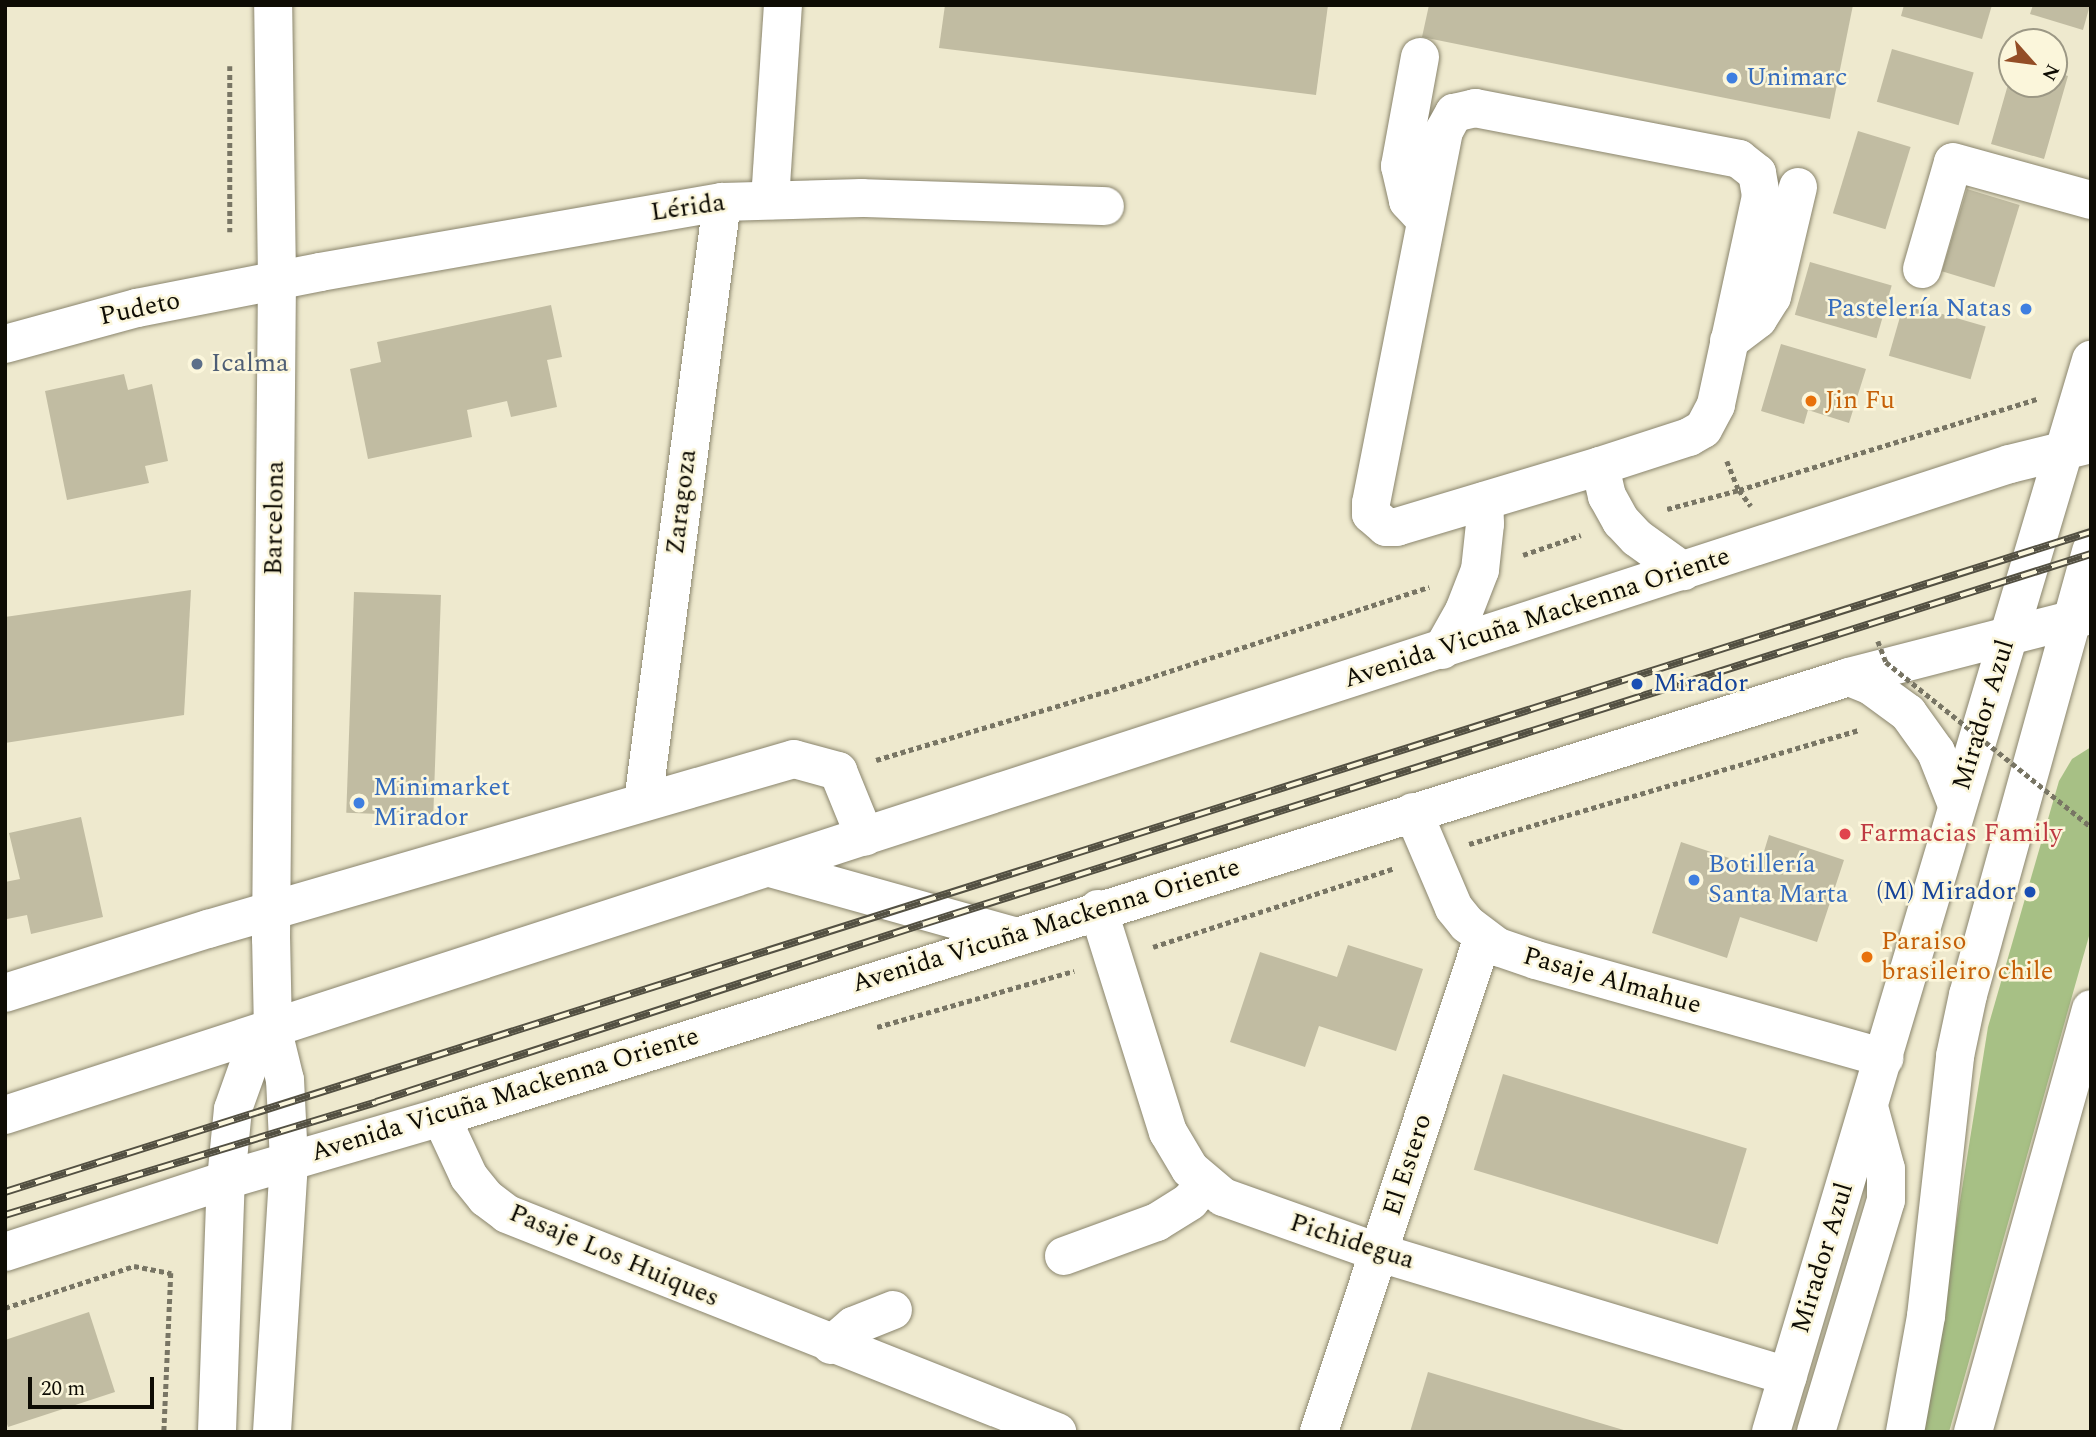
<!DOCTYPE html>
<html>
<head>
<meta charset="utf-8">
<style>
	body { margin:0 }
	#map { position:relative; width:2096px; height:1437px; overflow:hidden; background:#eee9ce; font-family:Spectral,serif }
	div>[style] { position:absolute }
	.green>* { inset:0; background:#a7c085 }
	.building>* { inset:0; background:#c1bca2; transform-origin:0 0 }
	.path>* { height:4.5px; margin-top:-2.25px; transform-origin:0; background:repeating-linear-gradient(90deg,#787564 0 5px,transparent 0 8.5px) }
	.roads { filter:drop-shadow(0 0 2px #8a856d) drop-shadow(0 0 2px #8a856d) }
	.minor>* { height:38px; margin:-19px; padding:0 19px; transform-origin:19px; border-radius:19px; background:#fff }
	.major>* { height:38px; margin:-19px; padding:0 19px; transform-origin:19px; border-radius:19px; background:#fff }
	.rail>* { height:8px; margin-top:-4px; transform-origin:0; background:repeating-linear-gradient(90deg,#fbf6db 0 16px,#535042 0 32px); box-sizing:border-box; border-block:2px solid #535042 }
	.path-bridge>* { height:4.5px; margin-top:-2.25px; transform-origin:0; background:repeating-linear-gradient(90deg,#787564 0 5px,transparent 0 8.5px) }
	.dots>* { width:19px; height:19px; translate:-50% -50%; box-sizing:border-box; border:4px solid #fbf6db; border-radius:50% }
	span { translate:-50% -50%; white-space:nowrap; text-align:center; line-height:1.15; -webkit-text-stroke:5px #fbf6db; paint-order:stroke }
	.shop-label { font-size:26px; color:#366cbe }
	.left { translate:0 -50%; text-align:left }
	.right { translate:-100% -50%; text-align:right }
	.street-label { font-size:26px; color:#0e0c04 }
	.service-label { font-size:26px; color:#4e5e75 }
	.food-label { font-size:26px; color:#c56008 }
	.transit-label { font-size:26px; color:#164399 }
	.health-label { font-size:26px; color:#be3a42 }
	.frame { position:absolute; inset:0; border:7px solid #0e0c04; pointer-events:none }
	.north { position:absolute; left:1998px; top:28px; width:70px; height:70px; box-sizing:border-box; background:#fbf6db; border:2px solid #9c9885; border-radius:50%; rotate:118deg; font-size:19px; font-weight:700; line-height:28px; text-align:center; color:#0e0c04 }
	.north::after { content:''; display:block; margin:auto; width:24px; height:32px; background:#934d26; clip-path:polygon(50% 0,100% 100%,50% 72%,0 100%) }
	.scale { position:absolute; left:28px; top:1377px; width:126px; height:32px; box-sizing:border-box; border:4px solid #0e0c04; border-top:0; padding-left:9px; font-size:21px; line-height:24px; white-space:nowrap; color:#0e0c04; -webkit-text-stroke:5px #fbf6db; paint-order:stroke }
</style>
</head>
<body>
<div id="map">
	<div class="green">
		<i style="clip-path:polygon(2091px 747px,2091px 929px,1949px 1432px,1923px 1432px,1988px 1027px,2059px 781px,2072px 759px)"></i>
	</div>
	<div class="building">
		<i style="clip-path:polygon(945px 5px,1328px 5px,1316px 95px,939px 48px)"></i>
		<i style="clip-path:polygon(1429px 5px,1853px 5px,1830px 119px,1422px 37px)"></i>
		<i style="clip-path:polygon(1904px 5px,1992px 5px,1982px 39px,1901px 16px)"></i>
		<i style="clip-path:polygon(2033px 5px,2090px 5px,2083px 30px,2030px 14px)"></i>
		<i style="left:1892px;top:49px;width:85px;height:55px;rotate:16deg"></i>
		<i style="clip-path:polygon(2054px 72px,2068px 76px,2044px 159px,1991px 144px,2011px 74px,2012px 84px,2054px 84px)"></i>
		<i style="left:1858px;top:131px;width:55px;height:86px;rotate:17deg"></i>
		<i style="left:1967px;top:189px;width:55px;height:86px;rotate:17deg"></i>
		<i style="left:1810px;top:262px;width:85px;height:55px;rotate:16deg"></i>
		<i style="left:1904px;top:303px;width:85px;height:55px;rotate:16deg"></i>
		<i style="clip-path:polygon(551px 305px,562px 357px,547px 360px,557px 407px,511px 417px,507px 401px,467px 410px,472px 437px,368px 459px,350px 369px,381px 362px,377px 342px)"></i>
		<i style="clip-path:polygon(1781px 344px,1866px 369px,1849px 423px,1808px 410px,1804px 424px,1761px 411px)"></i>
		<i style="clip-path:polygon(124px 374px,128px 390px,152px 384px,168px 461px,145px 466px,149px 483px,67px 500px,45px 391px)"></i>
		<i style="clip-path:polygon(191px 590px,184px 715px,5px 743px,5px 617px)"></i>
		<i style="left:354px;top:592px;width:87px;height:221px;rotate:2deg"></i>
		<i style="clip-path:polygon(81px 817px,103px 917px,31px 934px,27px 915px,7px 919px,5px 882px,20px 879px,9px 833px)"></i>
		<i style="clip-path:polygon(1769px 835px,1844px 860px,1817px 942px,1740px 917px,1727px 958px,1652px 933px,1681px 842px,1759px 868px)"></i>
		<i style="clip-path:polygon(1348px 945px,1423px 969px,1396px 1051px,1319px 1026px,1305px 1067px,1230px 1042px,1260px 952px,1337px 977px)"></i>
		<i style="left:1503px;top:1074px;width:255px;height:100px;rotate:17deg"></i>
		<i style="clip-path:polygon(89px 1312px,115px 1392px,8px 1427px,5px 1418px,5px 1340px)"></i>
		<i style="clip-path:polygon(1428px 1372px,1627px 1431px,1627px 1432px,1410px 1432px)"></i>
	</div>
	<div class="path">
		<i style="left:230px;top:66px;width:166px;rotate:90deg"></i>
		<i style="left:1727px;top:461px;width:31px;rotate:68deg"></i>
		<i style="left:1739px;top:490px;width:20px;rotate:53deg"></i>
		<i style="left:1667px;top:509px;width:74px;rotate:-14.8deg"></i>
		<i style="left:1739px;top:490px;width:312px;rotate:-17deg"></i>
		<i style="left:1523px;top:555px;width:61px;rotate:-19deg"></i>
		<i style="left:876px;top:760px;width:256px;rotate:-16.6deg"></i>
		<i style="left:1121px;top:687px;width:324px;rotate:-18deg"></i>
		<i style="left:1469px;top:844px;width:407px;rotate:-16.3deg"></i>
		<i style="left:1153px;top:947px;width:254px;rotate:-18.1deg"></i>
		<i style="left:877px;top:1027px;width:205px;rotate:-15.9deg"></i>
		<i style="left:5px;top:1308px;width:136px;rotate:-18deg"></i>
		<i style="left:134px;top:1266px;width:38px;rotate:11deg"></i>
		<i style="left:171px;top:1273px;width:159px;rotate:92.5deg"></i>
	</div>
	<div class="roads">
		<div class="minor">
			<i style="left:1420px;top:57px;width:111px;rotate:100.4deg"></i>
			<i style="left:1400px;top:166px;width:36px;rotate:77deg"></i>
			<i style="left:1408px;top:201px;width:26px;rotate:47deg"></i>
			<i style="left:1475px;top:108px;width:269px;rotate:10.9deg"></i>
			<i style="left:1739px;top:159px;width:23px;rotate:38deg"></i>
			<i style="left:1757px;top:173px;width:23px;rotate:80deg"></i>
			<i style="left:1761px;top:196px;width:214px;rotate:102.2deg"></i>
			<i style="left:1716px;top:405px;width:27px;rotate:118deg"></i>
			<i style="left:1703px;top:429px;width:16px;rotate:150deg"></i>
			<i style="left:1689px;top:437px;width:94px;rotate:162deg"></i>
			<i style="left:1600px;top:466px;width:212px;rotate:163.3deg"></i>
			<i style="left:1397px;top:527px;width:11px;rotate:180deg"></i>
			<i style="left:1386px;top:527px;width:20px;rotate:-139deg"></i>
			<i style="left:1371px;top:514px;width:11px;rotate:-90deg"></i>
			<i style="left:1371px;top:503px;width:379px;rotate:-78.9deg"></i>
			<i style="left:1444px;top:131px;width:21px;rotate:-61deg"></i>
			<i style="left:1454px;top:113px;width:22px;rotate:-13deg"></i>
			<i style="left:770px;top:200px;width:195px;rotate:-86.2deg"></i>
			<i style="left:1922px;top:269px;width:111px;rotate:-73.8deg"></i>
			<i style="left:1953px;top:162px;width:143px;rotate:15.4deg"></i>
			<i style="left:1729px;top:341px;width:36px;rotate:-37deg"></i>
			<i style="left:1758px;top:319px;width:26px;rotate:-58deg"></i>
			<i style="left:1772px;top:297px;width:113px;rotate:-76.7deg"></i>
			<i style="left:5px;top:344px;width:137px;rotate:-15.3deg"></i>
			<i style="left:137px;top:308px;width:187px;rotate:-11.1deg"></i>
			<i style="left:320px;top:272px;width:408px;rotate:-9.9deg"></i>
			<i style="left:722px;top:202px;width:140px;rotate:-1.6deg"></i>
			<i style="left:862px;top:198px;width:243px;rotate:1.9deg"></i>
			<i style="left:1600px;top:466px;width:31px;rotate:77deg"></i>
			<i style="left:1607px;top:496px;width:29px;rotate:61deg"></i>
			<i style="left:1621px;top:521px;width:23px;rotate:47deg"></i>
			<i style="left:1637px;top:538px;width:57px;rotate:35.7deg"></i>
			<i style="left:1442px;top:650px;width:45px;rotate:-60.6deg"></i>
			<i style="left:1464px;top:611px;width:44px;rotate:-68.7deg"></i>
			<i style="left:1480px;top:570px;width:46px;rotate:-83.8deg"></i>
			<i style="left:1485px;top:524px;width:23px;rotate:-92deg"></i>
			<i style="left:643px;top:802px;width:605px;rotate:-82.5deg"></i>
			<i style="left:1413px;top:812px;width:104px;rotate:66.9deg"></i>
			<i style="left:1454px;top:908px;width:21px;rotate:51deg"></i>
			<i style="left:1467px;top:924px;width:39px;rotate:37deg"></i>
			<i style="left:1498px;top:947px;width:40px;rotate:18.9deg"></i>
			<i style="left:1536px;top:960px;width:362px;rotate:15.7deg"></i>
			<i style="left:1098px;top:909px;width:234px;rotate:72.6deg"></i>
			<i style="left:1168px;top:1132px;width:43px;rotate:59.3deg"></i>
			<i style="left:1190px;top:1169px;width:43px;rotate:40.3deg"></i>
			<i style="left:1223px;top:1197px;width:167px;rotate:19.6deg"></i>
			<i style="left:1380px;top:1253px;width:426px;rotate:16.8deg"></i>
			<i style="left:5px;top:993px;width:213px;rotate:-17.5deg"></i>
			<i style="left:208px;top:929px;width:610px;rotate:-16.18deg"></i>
			<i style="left:794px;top:759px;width:46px;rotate:15.3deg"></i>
			<i style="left:838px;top:771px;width:71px;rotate:67.8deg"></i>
			<i style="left:441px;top:1117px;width:66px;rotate:65deg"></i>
			<i style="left:469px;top:1177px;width:27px;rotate:51deg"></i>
			<i style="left:486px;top:1198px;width:26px;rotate:37deg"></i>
			<i style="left:507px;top:1214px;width:592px;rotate:21.62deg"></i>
			<i style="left:1064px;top:1256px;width:99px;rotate:-20.1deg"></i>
			<i style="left:1157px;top:1222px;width:39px;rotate:-32deg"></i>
			<i style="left:1190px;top:1201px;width:23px;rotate:-49deg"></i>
			<i style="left:831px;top:1345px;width:29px;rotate:-41deg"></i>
			<i style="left:853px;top:1326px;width:43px;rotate:-21.8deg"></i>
			<i style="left:217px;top:1432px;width:252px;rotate:-88deg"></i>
			<i style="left:226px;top:1180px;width:71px;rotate:-84.4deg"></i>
			<i style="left:233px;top:1109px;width:48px;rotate:-70.4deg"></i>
			<i style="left:249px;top:1064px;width:41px;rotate:-54deg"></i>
			<i style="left:272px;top:1432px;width:272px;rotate:-86.4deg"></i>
			<i style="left:289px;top:1161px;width:81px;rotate:-92.8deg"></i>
			<i style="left:285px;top:1080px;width:50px;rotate:-103.8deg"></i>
			<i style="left:273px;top:1031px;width:92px;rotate:-91.2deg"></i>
			<i style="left:271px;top:939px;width:659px;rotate:-89.48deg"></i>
			<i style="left:277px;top:280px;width:275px;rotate:-90.8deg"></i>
			<i style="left:1319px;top:1432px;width:521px;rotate:-71.67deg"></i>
			<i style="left:1816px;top:1432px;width:242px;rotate:-73.2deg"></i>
			<i style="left:1886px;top:1200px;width:31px;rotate:-90deg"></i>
			<i style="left:1886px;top:1169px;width:64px;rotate:-105.3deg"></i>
			<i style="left:1973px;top:1432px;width:439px;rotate:-74.4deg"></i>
		</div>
		<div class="major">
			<i style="left:1849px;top:677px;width:24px;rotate:22deg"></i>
			<i style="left:1871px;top:686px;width:46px;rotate:36.1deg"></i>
			<i style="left:1908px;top:713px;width:48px;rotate:54.3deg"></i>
			<i style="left:1936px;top:752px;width:57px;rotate:68.4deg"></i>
			<i style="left:770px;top:868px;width:253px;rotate:15.6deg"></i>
			<i style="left:5px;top:1115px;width:2108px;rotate:-17.99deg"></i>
			<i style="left:2010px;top:464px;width:83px;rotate:-13.9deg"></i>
			<i style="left:5px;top:1252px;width:232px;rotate:-18deg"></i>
			<i style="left:226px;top:1180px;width:224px;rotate:-16.3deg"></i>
			<i style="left:441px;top:1117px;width:1475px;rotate:-17.35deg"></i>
			<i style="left:1849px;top:677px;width:250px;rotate:-14.4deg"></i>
			<i style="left:1771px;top:1432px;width:1119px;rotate:-73.38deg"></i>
			<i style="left:1905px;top:1432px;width:118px;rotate:-79.7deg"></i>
			<i style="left:1926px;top:1316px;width:262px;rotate:-83.6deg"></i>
			<i style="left:1955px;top:1056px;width:62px;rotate:-78deg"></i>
			<i style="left:1968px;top:995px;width:461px;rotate:-74.5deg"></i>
		</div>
	</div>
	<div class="rail">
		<i style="left:5px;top:1192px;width:2188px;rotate:-17.56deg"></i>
		<i style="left:5px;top:1215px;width:388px;rotate:-16.9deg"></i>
		<i style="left:376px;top:1102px;width:575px;rotate:-18.03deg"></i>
		<i style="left:923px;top:924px;width:1225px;rotate:-17.58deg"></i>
	</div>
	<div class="path-bridge">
		<i style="left:1878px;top:641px;width:22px;rotate:69deg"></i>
		<i style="left:1886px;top:662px;width:263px;rotate:38.8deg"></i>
	</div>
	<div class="dots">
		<i style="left:1732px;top:78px;background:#3f7fe0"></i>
		<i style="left:2026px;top:309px;background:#3f7fe0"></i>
		<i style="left:197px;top:364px;background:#5c6f8a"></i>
		<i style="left:1811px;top:401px;background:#e8710a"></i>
		<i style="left:1637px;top:684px;background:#1a4fb4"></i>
		<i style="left:359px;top:803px;background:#3f7fe0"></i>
		<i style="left:1845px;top:834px;background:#e0444e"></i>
		<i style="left:1694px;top:880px;background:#3f7fe0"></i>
		<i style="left:2030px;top:892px;background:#1a4fb4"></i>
		<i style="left:1867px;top:957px;background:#e8710a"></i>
	</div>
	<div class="shop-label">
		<span class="left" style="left:1746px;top:78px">Unimarc</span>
		<span class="right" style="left:2012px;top:309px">Pastelería Natas</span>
		<span class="left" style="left:373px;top:803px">Minimarket<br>Mirador</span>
		<span class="left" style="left:1708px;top:880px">Botillería<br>Santa Marta</span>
	</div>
	<div class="street-label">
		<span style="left:688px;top:208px;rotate:-8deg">Lérida</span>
		<span style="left:140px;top:309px;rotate:-12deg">Pudeto</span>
		<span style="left:682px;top:502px;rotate:-83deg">Zaragoza</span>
		<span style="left:275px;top:518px;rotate:-89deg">Barcelona</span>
		<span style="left:1537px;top:618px;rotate:-18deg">Avenida Vicuña Mackenna Oriente</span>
		<span style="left:1984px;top:715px;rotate:-73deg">Mirador Azul</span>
		<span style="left:1046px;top:926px;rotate:-17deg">Avenida Vicuña Mackenna Oriente</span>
		<span style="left:1612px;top:981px;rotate:16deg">Pasaje Almahue</span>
		<span style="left:505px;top:1095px;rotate:-17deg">Avenida Vicuña Mackenna Oriente</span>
		<span style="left:1408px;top:1165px;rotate:-72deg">El Estero</span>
		<span style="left:1352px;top:1242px;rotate:18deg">Pichidegua</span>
		<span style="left:614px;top:1256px;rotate:23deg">Pasaje Los Huiques</span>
		<span style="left:1823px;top:1258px;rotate:-73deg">Mirador Azul</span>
	</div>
	<div class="service-label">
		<span class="left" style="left:211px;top:364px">Icalma</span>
	</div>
	<div class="food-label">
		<span class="left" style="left:1825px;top:401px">Jin Fu</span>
		<span class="left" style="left:1881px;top:957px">Paraiso<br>brasileiro chile</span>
	</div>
	<div class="transit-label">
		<span class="left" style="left:1653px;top:684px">Mirador</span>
		<span class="right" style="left:2016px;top:892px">(M) Mirador</span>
	</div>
	<div class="health-label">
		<span class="left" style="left:1859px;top:834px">Farmacias Family</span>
	</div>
	<div class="frame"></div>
	<div class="north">N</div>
	<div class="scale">20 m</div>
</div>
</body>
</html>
